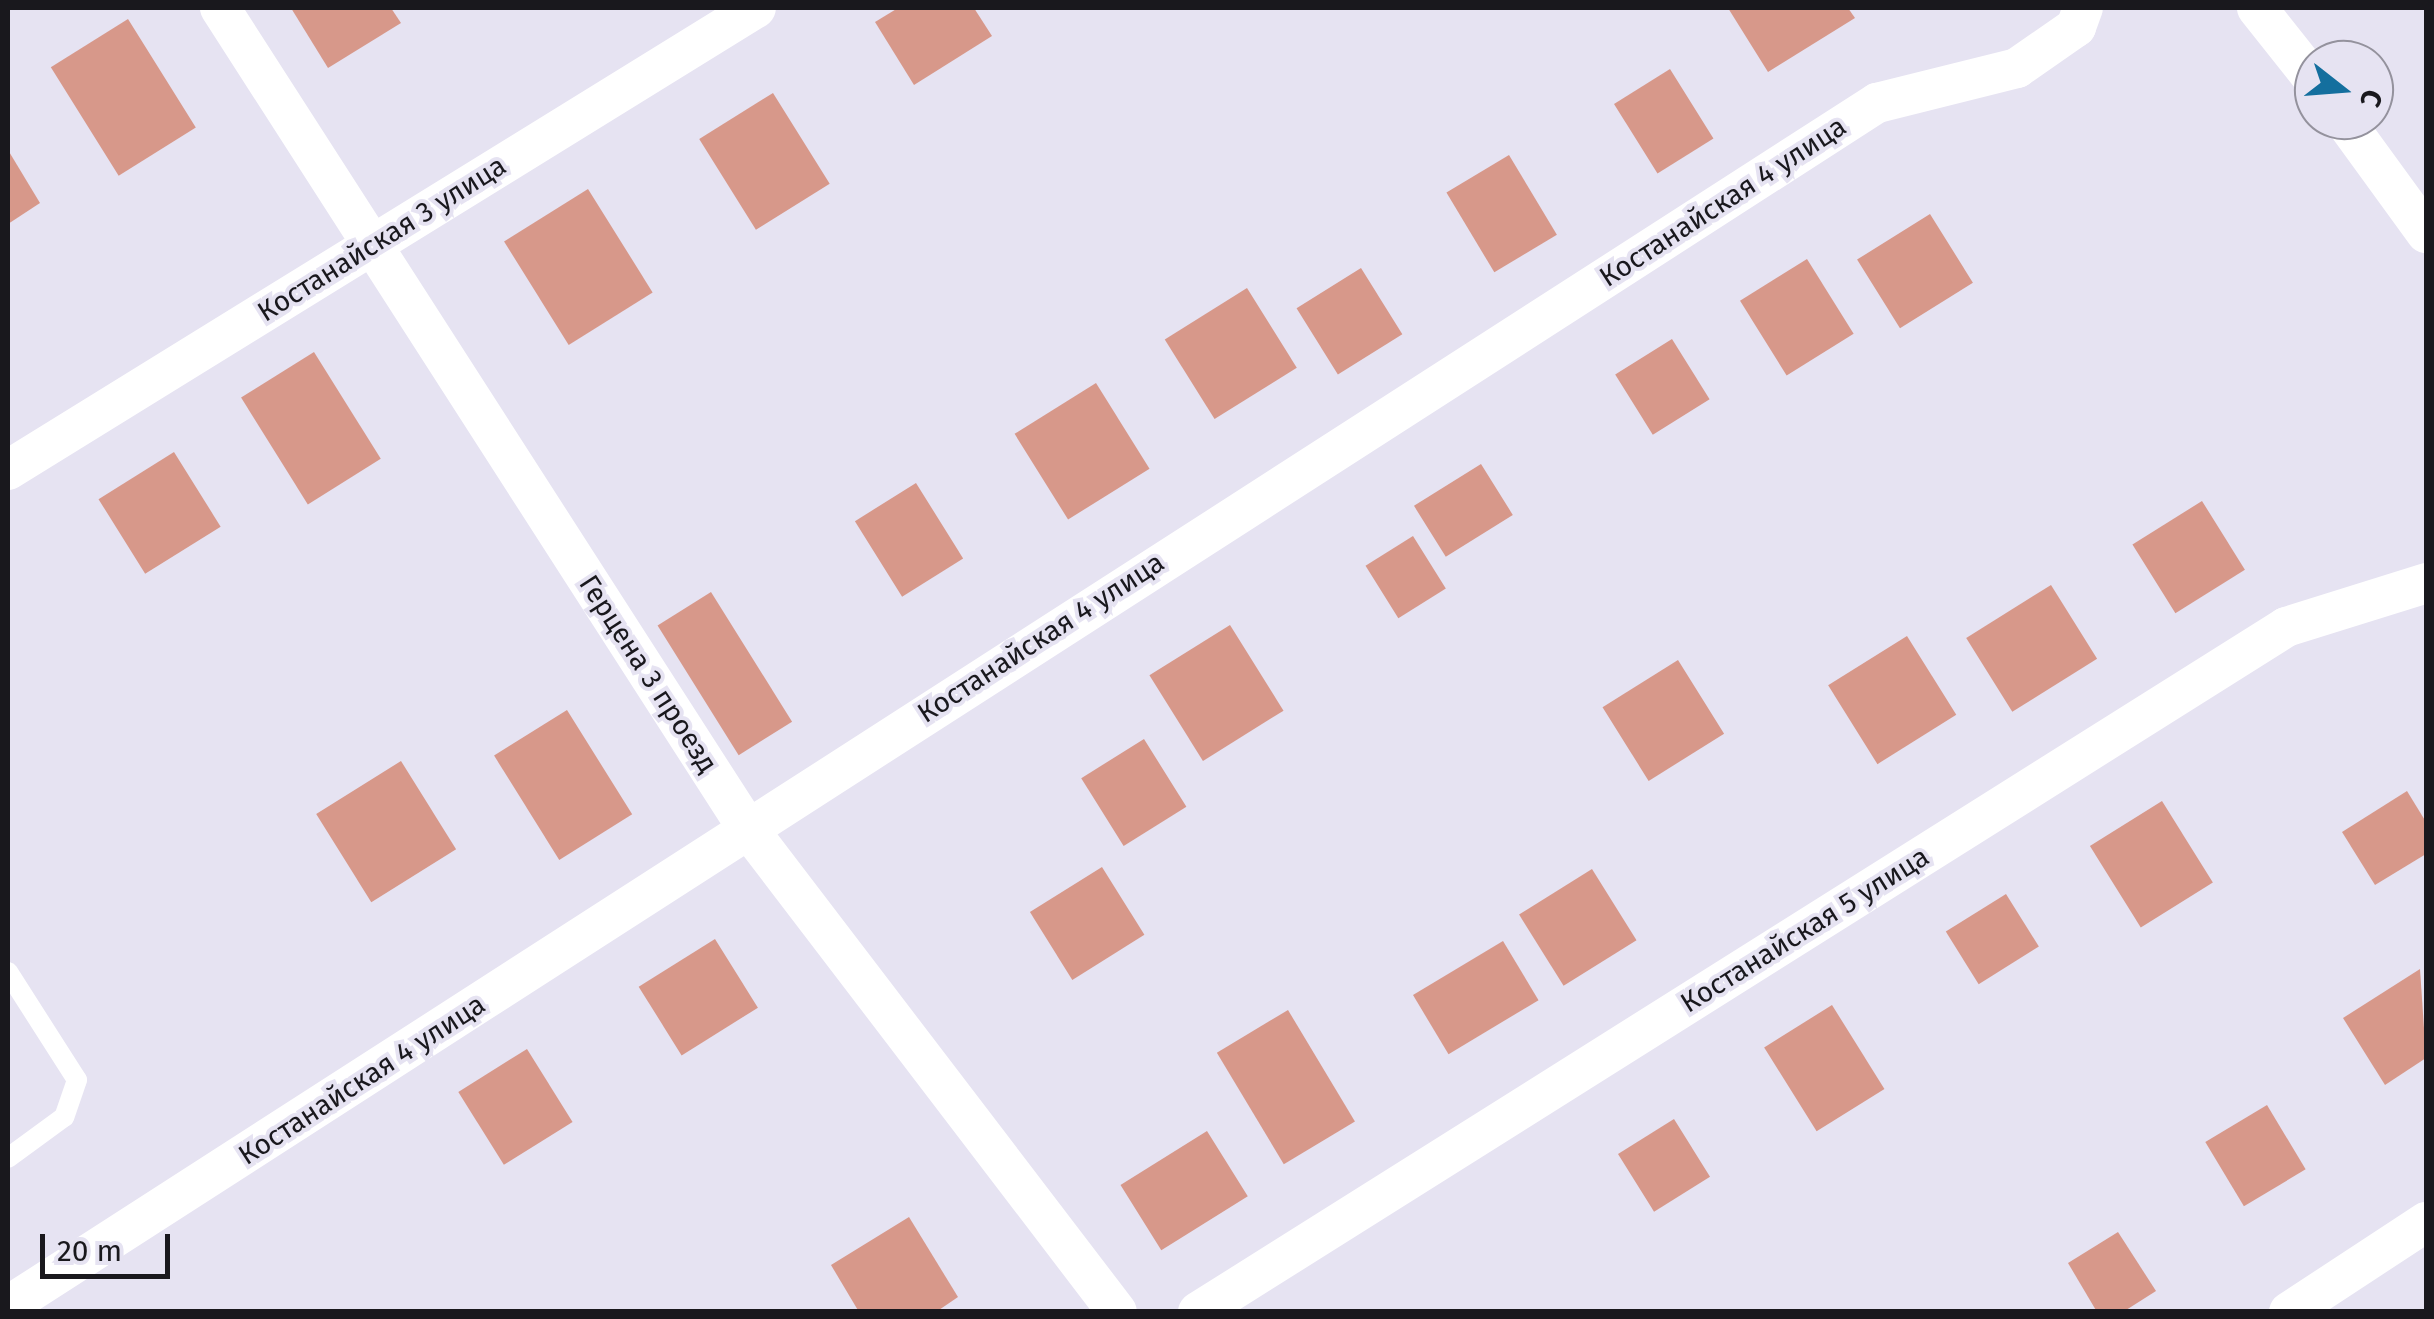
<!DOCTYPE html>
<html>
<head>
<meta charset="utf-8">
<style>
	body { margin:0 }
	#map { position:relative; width:2434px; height:1319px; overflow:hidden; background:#e6e3f2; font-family:"Fira Sans",sans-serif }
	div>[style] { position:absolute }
	.building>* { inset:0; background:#d7988a; transform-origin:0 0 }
	.lane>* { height:20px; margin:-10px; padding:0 10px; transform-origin:10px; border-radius:10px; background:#fff }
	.street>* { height:40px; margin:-20px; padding:0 20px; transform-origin:20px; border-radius:20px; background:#fff }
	span { translate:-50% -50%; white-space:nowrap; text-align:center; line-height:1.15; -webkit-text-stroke:8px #e6e3f2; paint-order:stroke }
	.street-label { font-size:28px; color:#19181d }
	.frame { position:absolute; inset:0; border:10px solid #19181d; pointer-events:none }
	.north { position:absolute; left:2294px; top:40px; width:100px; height:100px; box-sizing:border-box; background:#e6e3f2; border:2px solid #94929d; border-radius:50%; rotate:107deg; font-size:28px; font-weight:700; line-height:40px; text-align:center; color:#19181d }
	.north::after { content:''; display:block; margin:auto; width:35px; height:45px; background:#146f9e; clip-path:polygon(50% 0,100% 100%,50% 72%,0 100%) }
	.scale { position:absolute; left:40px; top:1234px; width:130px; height:45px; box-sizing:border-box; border:5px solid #19181d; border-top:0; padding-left:12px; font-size:30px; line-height:35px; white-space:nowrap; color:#19181d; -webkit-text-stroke:8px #e6e3f2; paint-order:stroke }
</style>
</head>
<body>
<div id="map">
	<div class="building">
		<i style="clip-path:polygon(291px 8px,391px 8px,401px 23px,328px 68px)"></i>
		<i style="clip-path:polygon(898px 8px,974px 8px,992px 36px,914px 85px,875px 22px)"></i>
		<i style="clip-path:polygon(1728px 8px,1848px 8px,1855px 18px,1768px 72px)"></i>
		<i style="left:128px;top:19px;width:128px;height:91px;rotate:58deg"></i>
		<i style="left:1670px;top:69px;width:82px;height:66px;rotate:58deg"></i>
		<i style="left:773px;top:93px;width:107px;height:87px;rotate:58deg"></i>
		<i style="clip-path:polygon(8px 150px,40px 203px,8px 224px)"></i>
		<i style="left:1509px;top:155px;width:93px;height:73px;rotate:59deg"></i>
		<i style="left:588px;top:189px;width:122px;height:99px;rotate:58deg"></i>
		<i style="left:1930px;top:214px;width:81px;height:86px;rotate:58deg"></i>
		<i style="left:1807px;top:259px;width:88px;height:79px;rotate:58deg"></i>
		<i style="left:1361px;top:268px;width:78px;height:76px;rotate:58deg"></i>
		<i style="left:1247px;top:288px;width:94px;height:97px;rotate:58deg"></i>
		<i style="left:1672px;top:339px;width:71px;height:67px;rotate:58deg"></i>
		<i style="left:314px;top:352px;width:126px;height:86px;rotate:58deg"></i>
		<i style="left:1096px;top:383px;width:101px;height:96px;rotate:58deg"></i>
		<i style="left:174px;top:452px;width:88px;height:89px;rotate:58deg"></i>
		<i style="left:1481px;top:464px;width:60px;height:79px;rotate:58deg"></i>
		<i style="left:916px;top:483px;width:89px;height:72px;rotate:58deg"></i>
		<i style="left:2202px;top:501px;width:81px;height:82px;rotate:58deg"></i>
		<i style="left:1413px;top:536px;width:62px;height:56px;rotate:58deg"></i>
		<i style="left:2051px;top:585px;width:87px;height:100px;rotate:58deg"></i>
		<i style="left:711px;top:592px;width:153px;height:63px;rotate:58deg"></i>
		<i style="left:1230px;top:625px;width:101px;height:95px;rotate:58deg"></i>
		<i style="left:1907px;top:636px;width:93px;height:93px;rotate:58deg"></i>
		<i style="left:1678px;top:660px;width:87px;height:89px;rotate:58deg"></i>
		<i style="left:567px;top:710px;width:123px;height:86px;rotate:58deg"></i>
		<i style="left:1144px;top:739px;width:80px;height:74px;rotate:58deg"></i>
		<i style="left:401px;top:761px;width:104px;height:100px;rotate:58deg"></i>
		<i style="clip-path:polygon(2407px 791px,2426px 822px,2426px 854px,2375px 885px,2342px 832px)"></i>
		<i style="left:2162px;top:801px;width:96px;height:85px;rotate:58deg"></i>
		<i style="left:1102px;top:867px;width:80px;height:85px;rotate:58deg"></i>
		<i style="left:1592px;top:869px;width:84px;height:86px;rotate:58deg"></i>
		<i style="left:2006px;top:894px;width:62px;height:71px;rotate:58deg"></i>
		<i style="left:715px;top:939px;width:81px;height:90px;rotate:58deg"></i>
		<i style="left:1503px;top:941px;width:69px;height:105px;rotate:59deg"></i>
		<i style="clip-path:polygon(2420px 969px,2426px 1058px,2385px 1085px,2343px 1018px)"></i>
		<i style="left:1832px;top:1005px;width:99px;height:80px;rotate:58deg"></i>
		<i style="left:1288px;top:1010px;width:130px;height:83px;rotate:59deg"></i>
		<i style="left:527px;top:1049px;width:86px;height:81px;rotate:58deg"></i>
		<i style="left:2267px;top:1105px;width:75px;height:72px;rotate:59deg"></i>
		<i style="left:1674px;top:1119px;width:68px;height:66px;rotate:58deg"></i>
		<i style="left:1207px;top:1131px;width:77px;height:102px;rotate:58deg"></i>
		<i style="clip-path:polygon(909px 1217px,958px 1297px,936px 1312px,859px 1312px,831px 1265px)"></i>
		<i style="clip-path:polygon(2118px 1232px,2156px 1291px,2123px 1312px,2097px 1312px,2068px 1263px)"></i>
	</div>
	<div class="lane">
		<i style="left:8px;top:972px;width:128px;rotate:57.4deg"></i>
		<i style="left:77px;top:1080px;width:39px;rotate:109deg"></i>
		<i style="left:64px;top:1117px;width:69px;rotate:143.8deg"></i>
	</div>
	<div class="street">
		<i style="left:220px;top:8px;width:973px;rotate:57.26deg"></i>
		<i style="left:746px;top:826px;width:611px;rotate:52.64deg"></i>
		<i style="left:2257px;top:8px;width:92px;rotate:51.6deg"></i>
		<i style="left:2344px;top:120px;width:140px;rotate:54deg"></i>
		<i style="left:8px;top:470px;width:879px;rotate:-31.7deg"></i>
		<i style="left:8px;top:1306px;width:2223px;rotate:-32.77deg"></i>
		<i style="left:1877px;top:103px;width:144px;rotate:-14deg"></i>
		<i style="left:2017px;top:68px;width:72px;rotate:-34.8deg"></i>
		<i style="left:2076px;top:27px;width:20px;rotate:-70deg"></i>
		<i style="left:1198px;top:1312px;width:1286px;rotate:-32.19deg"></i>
		<i style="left:2286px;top:627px;width:147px;rotate:-17.4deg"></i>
		<i style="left:2289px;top:1312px;width:164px;rotate:-33.3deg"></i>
	</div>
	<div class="street-label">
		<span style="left:1723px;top:202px;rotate:-33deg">Костанайская 4 улица</span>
		<span style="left:382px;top:239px;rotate:-32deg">Костанайская 3 улица</span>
		<span style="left:1041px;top:638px;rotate:-33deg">Костанайская 4 улица</span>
		<span style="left:648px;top:674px;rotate:57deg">Герцена 3 проезд</span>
		<span style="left:1805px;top:930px;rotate:-32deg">Костанайская 5 улица</span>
		<span style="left:362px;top:1080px;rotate:-33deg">Костанайская 4 улица</span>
	</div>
	<div class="frame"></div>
	<div class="north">С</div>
	<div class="scale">20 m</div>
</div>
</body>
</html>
